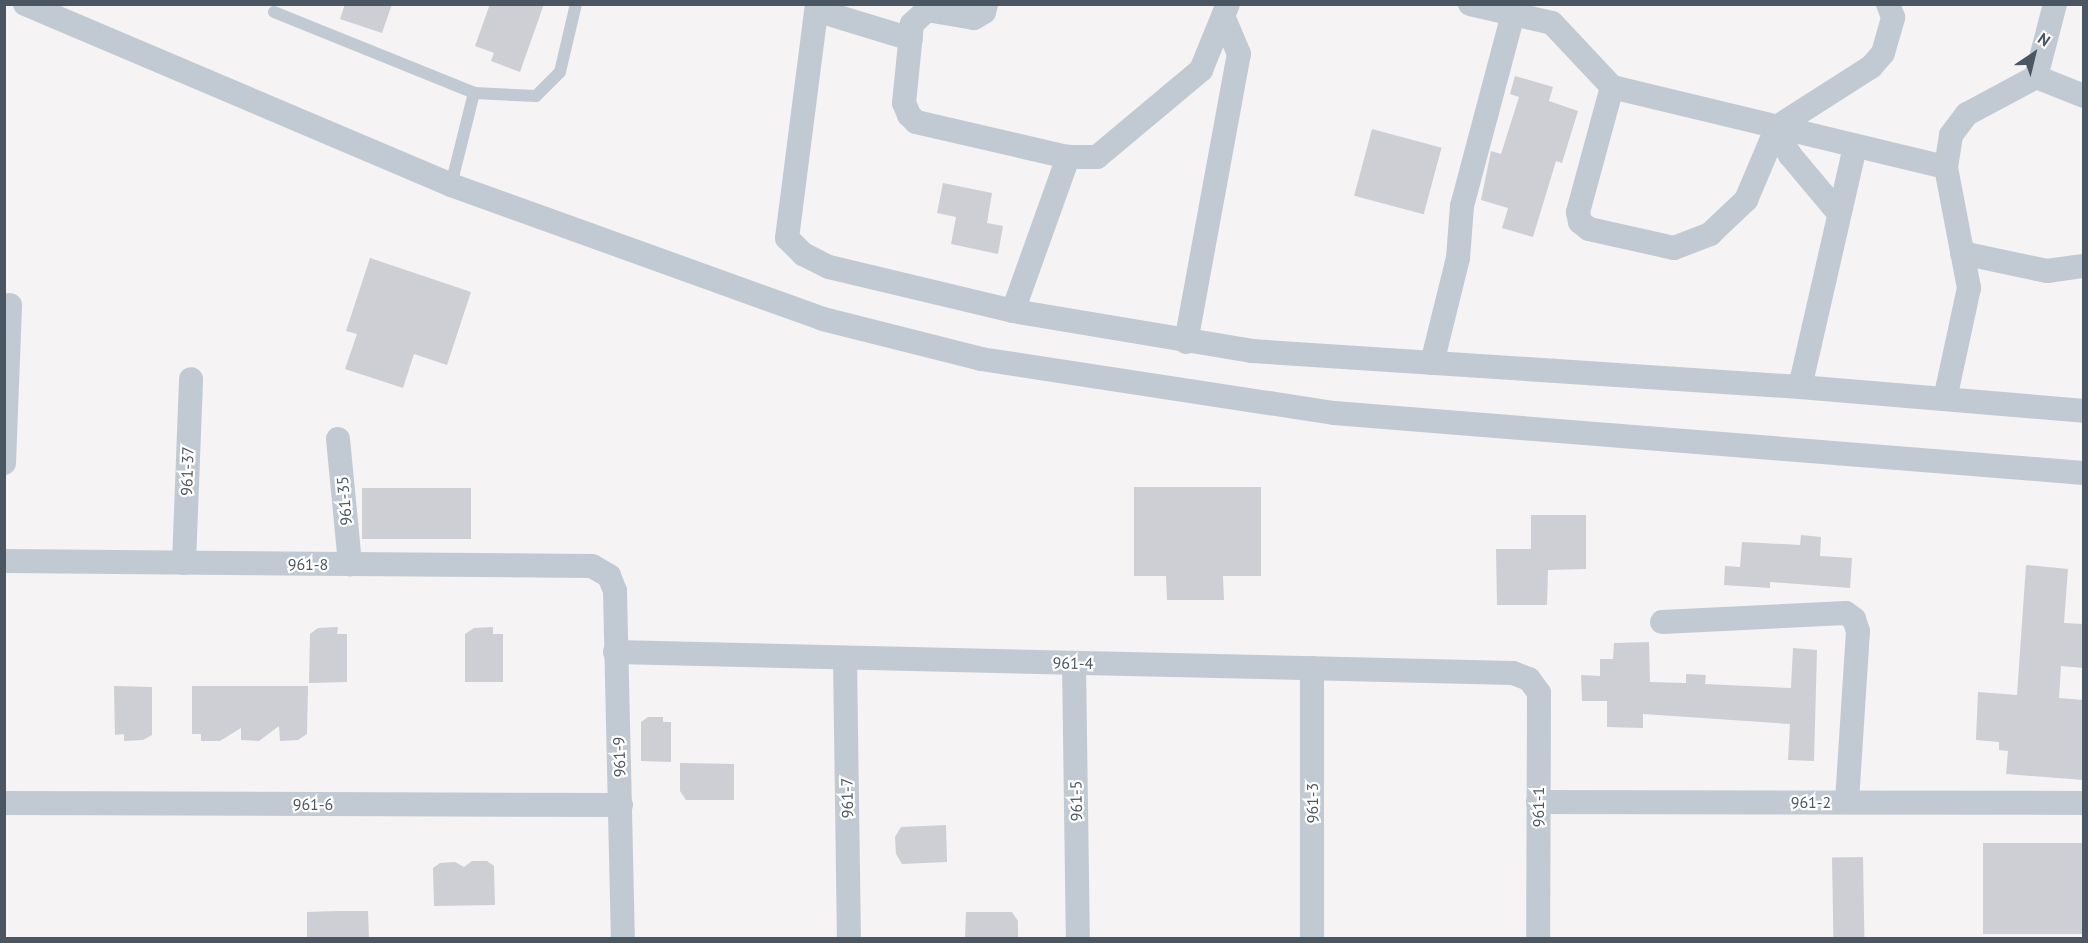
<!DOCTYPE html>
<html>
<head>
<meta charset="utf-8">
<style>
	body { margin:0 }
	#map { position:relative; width:2088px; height:943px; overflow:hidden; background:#f5f3f3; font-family:"PT Sans",sans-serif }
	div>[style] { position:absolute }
	.building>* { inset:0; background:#cdcfd5; transform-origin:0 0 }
	.lane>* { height:12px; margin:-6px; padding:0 6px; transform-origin:6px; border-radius:6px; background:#c1cad2 }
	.street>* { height:24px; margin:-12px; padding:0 12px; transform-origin:12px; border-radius:12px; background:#c1cad2 }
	span { translate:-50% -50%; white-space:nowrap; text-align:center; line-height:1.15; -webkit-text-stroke:4.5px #fff; paint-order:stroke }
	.street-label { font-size:16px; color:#4a5661 }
	.frame { position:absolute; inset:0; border:6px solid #4a5661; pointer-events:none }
	.north { position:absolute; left:2004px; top:24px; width:60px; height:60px; -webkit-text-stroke:4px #fff; paint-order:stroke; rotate:35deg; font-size:16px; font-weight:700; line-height:24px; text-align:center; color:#4a5661 }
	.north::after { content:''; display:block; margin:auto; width:21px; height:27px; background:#4a5661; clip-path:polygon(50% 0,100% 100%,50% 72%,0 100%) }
</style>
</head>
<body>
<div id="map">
	<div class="building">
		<i style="clip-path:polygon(345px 4px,392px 4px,382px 33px,340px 19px)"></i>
		<i style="clip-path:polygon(490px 4px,544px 4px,520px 72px,491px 61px,494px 53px,475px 46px)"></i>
		<i style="clip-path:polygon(1515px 76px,1553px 87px,1549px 101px,1578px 111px,1562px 163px,1556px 161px,1533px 237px,1502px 228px,1508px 208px,1481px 200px,1491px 151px,1501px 154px,1519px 97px,1510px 94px)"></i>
		<i style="left:1372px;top:129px;width:72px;height:69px;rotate:15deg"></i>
		<i style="clip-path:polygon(943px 183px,992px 193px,987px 223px,1003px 226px,998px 254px,951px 244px,956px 217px,937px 213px)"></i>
		<i style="clip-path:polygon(370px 258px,471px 292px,447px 365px,414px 354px,403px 388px,345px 369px,357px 334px,346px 331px)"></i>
		<i style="clip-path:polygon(1134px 487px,1261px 487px,1261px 576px,1223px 576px,1224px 600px,1167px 600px,1166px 576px,1134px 576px)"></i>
		<i style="left:362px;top:488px;width:109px;height:51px"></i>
		<i style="clip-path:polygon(1531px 515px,1586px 515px,1586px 569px,1548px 570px,1547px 605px,1497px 605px,1496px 549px,1531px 549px)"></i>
		<i style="clip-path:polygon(1801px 535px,1821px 537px,1820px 556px,1852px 558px,1850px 588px,1770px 582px,1770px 588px,1724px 585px,1725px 566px,1740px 567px,1742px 542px,1800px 545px)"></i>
		<i style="clip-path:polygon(2026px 565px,2068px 569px,2064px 623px,2084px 624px,2084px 668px,2061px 666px,2059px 698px,2084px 700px,2084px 780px,2006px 774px,2008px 751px,1999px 750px,1999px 742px,1976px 740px,1978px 692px,2017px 695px)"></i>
		<i style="clip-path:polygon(338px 627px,337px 634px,347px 634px,347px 682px,309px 683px,310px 634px,318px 628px)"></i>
		<i style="clip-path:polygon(493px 627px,493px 634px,503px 634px,503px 682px,465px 682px,465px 634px,474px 628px)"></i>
		<i style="clip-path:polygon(1649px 642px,1650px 682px,1686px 683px,1686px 674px,1706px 675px,1705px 684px,1791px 688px,1793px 648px,1817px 650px,1814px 761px,1788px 760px,1790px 724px,1643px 714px,1643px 728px,1607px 727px,1607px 701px,1582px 701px,1581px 675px,1600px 676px,1600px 659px,1613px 659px,1614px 643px)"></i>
		<i style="clip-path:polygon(114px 686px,152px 687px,152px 735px,143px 740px,124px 741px,124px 734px,115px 735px)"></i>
		<i style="clip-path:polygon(192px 686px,308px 686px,307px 734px,298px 740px,280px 741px,279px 726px,259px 741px,241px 740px,241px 728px,220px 741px,201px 741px,201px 734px,192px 734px)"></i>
		<i style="clip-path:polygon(648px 717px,663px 717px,663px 722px,671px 722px,671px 762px,641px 761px,641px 722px)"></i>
		<i style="clip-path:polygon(680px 763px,734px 764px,734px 800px,686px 800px,680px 791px)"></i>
		<i style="clip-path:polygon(946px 825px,947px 862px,902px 864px,896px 854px,895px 837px,901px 827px)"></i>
		<i style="left:2084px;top:843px;width:91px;height:101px;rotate:90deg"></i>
		<i style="left:1863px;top:857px;width:82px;height:31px;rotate:89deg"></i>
		<i style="clip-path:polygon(472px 861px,487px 861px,494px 866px,495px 905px,434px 906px,433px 868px,440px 863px,455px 862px,464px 867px)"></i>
		<i style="clip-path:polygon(338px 911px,368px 911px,369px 939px,307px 939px,307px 912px)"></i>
		<i style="clip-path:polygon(966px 912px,1012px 912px,1018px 921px,1018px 939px,965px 939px)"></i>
	</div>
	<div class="lane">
		<i style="left:274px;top:12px;width:216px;rotate:22deg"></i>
		<i style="left:474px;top:93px;width:62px;rotate:2.8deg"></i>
		<i style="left:536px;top:96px;width:34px;rotate:-45deg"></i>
		<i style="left:560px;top:72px;width:70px;rotate:-76.8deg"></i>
		<i style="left:451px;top:185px;width:95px;rotate:-76deg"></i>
	</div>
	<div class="street">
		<i style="left:25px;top:4px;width:463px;rotate:23deg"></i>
		<i style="left:451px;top:185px;width:395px;rotate:19.8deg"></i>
		<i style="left:823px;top:319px;width:163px;rotate:14.2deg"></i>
		<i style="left:981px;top:359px;width:357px;rotate:8.7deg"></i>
		<i style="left:1334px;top:413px;width:752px;rotate:4.57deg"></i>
		<i style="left:817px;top:4px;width:236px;rotate:97.3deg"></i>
		<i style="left:787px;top:238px;width:23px;rotate:45deg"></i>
		<i style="left:803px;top:254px;width:29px;rotate:27deg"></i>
		<i style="left:829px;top:267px;width:189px;rotate:13.4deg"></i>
		<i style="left:1013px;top:311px;width:242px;rotate:9.5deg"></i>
		<i style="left:1252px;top:351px;width:549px;rotate:3.76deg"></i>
		<i style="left:1800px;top:387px;width:285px;rotate:4.8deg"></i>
		<i style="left:986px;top:4px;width:8px;rotate:104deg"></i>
		<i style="left:984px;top:12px;width:12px;rotate:149deg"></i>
		<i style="left:974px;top:18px;width:48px;rotate:-170.3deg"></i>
		<i style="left:927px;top:10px;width:21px;rotate:137deg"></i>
		<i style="left:912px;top:24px;width:79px;rotate:95.8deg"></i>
		<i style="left:904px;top:103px;width:13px;rotate:67deg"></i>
		<i style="left:909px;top:115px;width:10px;rotate:45deg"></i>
		<i style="left:916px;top:122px;width:156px;rotate:13deg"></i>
		<i style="left:1470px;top:4px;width:84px;rotate:13deg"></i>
		<i style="left:1552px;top:23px;width:88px;rotate:46.8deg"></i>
		<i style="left:1612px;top:87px;width:343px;rotate:13.5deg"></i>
		<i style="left:819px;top:11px;width:96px;rotate:16.9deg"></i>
		<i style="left:2036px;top:77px;width:52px;rotate:21.6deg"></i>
		<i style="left:1612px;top:87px;width:130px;rotate:105.2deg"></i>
		<i style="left:1578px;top:212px;width:10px;rotate:79deg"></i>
		<i style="left:1580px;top:222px;width:11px;rotate:38deg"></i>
		<i style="left:1589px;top:229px;width:87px;rotate:12.6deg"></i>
		<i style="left:1674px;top:248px;width:39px;rotate:-21deg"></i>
		<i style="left:1710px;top:234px;width:50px;rotate:-43.4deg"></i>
		<i style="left:1746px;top:200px;width:79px;rotate:-67deg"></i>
		<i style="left:1777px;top:127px;width:112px;rotate:-32.6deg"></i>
		<i style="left:1871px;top:67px;width:18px;rotate:-49deg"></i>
		<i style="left:1883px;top:53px;width:37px;rotate:-74deg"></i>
		<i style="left:1893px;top:17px;width:14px;rotate:-111deg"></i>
		<i style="left:1776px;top:130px;width:29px;rotate:61deg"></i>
		<i style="left:1790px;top:155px;width:73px;rotate:50deg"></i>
		<i style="left:1962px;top:253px;width:87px;rotate:12deg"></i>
		<i style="left:2047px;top:271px;width:37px;rotate:-8deg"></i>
		<i style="left:1013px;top:311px;width:164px;rotate:-70.3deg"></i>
		<i style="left:1068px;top:157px;width:29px"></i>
		<i style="left:1097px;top:157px;width:136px;rotate:-39.9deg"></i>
		<i style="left:1201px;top:70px;width:71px;rotate:-67.8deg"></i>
		<i style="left:1186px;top:342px;width:293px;rotate:-79.6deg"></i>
		<i style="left:1239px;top:54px;width:41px;rotate:-112.8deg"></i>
		<i style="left:1432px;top:363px;width:108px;rotate:-76.1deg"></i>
		<i style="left:1458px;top:258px;width:52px;rotate:-85.6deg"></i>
		<i style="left:1462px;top:206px;width:199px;rotate:-75.1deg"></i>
		<i style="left:1800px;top:387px;width:246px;rotate:-77.1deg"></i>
		<i style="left:1945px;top:399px;width:114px;rotate:-77.8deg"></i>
		<i style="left:1969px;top:288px;width:123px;rotate:-100.8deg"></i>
		<i style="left:1946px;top:167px;width:32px;rotate:-81deg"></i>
		<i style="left:1951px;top:135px;width:26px;rotate:-53deg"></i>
		<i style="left:1967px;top:114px;width:78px;rotate:-28.2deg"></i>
		<i style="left:2036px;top:77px;width:75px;rotate:-75.4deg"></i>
		<i style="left:338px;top:439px;width:126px;rotate:84.5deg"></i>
		<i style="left:4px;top:463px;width:158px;rotate:-87.8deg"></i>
		<i style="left:4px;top:561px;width:588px;rotate:0.49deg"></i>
		<i style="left:592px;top:566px;width:20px;rotate:30deg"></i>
		<i style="left:609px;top:576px;width:16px;rotate:68deg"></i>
		<i style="left:615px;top:591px;width:347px;rotate:88.7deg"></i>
		<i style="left:184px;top:563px;width:184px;rotate:-87.8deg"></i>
		<i style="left:1662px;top:622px;width:184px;rotate:-2.8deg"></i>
		<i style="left:1846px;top:613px;width:10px;rotate:37deg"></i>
		<i style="left:1854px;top:619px;width:13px;rotate:72deg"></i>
		<i style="left:1858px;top:631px;width:171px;rotate:93.7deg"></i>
		<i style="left:615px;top:652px;width:898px;rotate:1.34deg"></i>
		<i style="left:1513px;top:673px;width:17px;rotate:21deg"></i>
		<i style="left:1529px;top:679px;width:17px;rotate:54deg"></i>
		<i style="left:1539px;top:693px;width:245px;rotate:90.2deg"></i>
		<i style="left:845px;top:658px;width:280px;rotate:89.2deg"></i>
		<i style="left:1074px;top:663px;width:275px;rotate:89.2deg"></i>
		<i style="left:1538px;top:802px;width:546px;rotate:0.1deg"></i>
		<i style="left:4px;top:803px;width:617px;rotate:0.19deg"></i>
		<i style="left:1312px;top:938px;width:270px;rotate:-90deg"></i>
	</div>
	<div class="street-label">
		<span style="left:187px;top:471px;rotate:-88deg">961-37</span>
		<span style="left:344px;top:501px;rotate:-95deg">961-35</span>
		<span style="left:308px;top:564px">961-8</span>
		<span style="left:1073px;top:663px;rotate:1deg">961-4</span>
		<span style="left:619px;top:757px;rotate:-92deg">961-9</span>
		<span style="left:847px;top:798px;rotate:-91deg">961-7</span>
		<span style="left:1076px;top:801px;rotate:-91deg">961-5</span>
		<span style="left:1811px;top:802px">961-2</span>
		<span style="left:1312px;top:803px;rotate:-90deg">961-3</span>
		<span style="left:313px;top:804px">961-6</span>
		<span style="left:1538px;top:807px;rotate:-90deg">961-1</span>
	</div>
	<div class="frame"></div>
	<div class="north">N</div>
</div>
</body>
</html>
